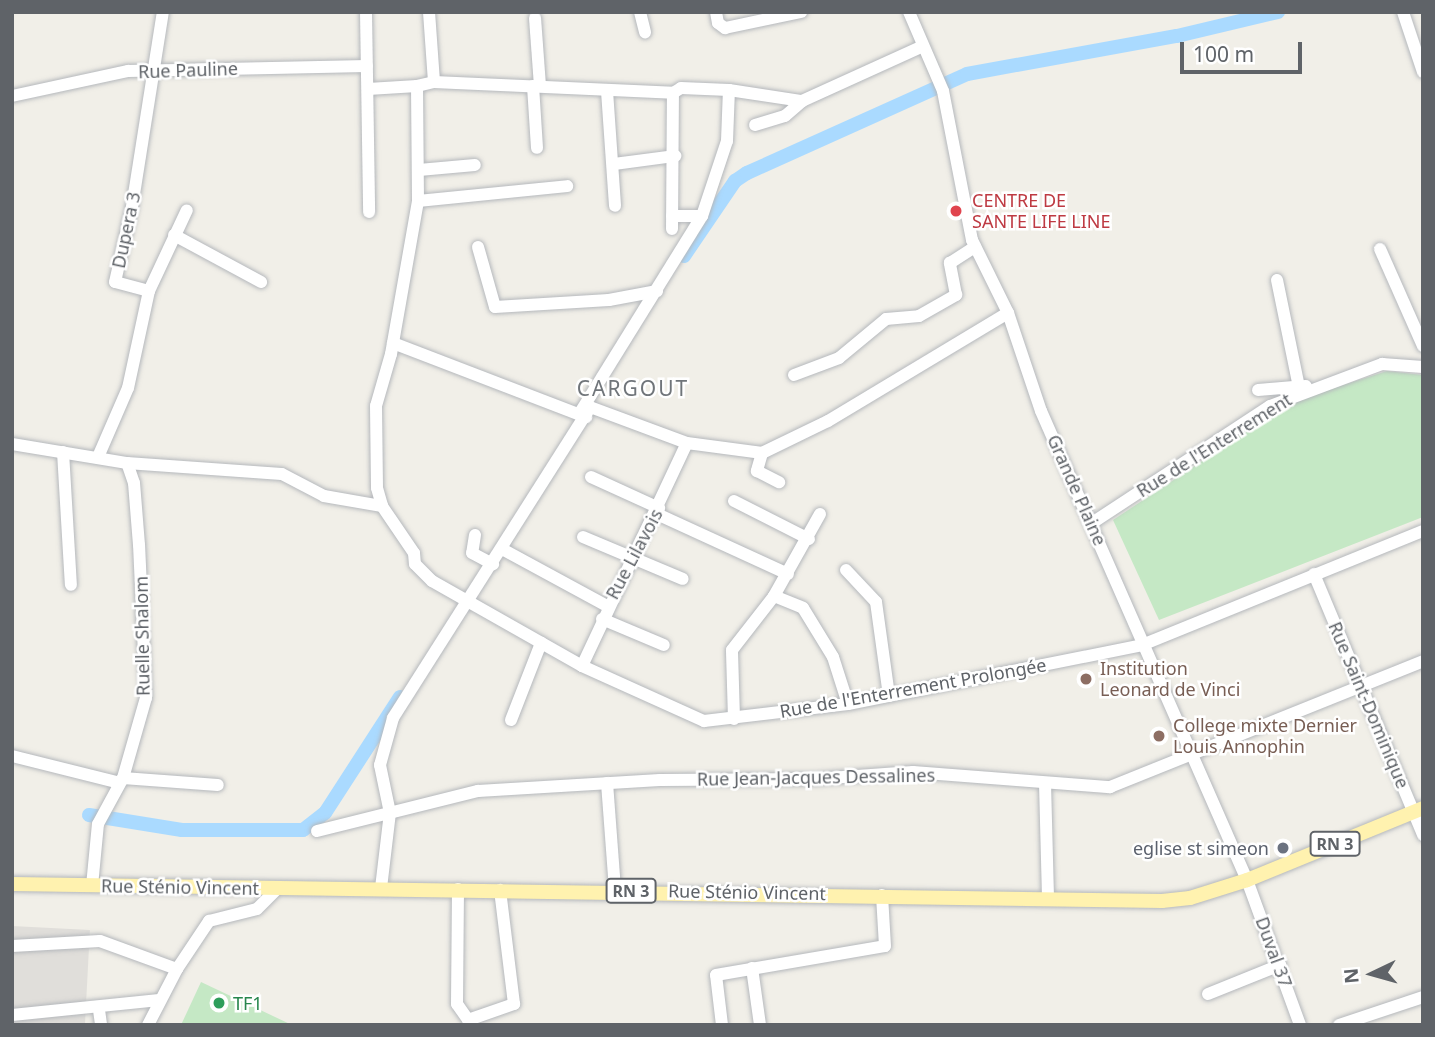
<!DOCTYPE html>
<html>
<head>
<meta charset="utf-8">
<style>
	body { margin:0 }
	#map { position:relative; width:1435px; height:1037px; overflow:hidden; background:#f1efe8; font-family:"Noto Sans",sans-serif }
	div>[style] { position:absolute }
	.industrial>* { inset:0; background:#e0deda; transform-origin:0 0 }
	.green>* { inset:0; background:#c5e8c5 }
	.river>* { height:14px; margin:-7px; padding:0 7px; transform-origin:7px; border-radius:7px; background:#aadaff }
	.roads { filter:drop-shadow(0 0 2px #b5b8bc) drop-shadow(0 0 2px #b5b8bc) }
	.minor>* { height:12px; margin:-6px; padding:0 6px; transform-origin:6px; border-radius:6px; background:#fff }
	.major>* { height:14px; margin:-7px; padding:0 7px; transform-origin:7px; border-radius:7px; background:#fff2af }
	.dots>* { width:19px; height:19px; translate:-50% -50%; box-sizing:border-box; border:4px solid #fff; border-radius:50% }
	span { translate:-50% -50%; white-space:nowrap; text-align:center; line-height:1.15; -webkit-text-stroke:5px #fff; paint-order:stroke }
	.shield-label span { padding:2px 5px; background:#fff; border:2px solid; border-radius:5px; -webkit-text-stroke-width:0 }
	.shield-label { font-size:16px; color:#5f6368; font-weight:700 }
	.street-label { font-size:18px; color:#5f6368 }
	.health-label { font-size:18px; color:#be3a42 }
	.left { translate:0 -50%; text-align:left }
	.education-label { font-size:18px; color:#785e54 }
	.worship-label { font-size:18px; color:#5b616d }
	.right { translate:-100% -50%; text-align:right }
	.leisure-label { font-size:18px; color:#27864d }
	.quarter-label { font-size:21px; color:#70757a; letter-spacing:2px }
	.frame { position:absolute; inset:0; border:14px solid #5f6368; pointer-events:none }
	.north { position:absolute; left:1337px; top:939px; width:70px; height:70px; -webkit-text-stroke:5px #fff; paint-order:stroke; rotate:265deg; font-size:19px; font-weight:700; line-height:28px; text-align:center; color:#5f6368 }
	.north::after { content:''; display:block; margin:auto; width:24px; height:32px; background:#5f6368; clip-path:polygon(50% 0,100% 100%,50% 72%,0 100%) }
	.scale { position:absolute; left:1180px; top:42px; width:122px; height:32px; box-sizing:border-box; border:4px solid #5f6368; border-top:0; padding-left:9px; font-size:21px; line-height:24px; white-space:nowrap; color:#5f6368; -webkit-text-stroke:5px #fff; paint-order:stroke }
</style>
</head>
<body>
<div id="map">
	<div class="industrial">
		<i style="left:12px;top:926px;width:78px;height:99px;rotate:3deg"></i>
	</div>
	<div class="green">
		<i style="clip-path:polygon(1387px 371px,1423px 375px,1423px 517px,1159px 620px,1113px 520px,1293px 401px)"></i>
		<i style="clip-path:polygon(201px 982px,292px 1025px,181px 1025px)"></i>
	</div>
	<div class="river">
		<i style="left:684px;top:256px;width:91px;rotate:-55.8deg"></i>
		<i style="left:735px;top:181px;width:14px;rotate:-34deg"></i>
		<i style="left:747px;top:173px;width:241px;rotate:-24.2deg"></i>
		<i style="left:967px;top:74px;width:213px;rotate:-10.3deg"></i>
		<i style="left:1177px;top:36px;width:104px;rotate:-13.4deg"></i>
		<i style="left:89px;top:815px;width:94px;rotate:9.2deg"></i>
		<i style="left:182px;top:830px;width:121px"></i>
		<i style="left:303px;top:830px;width:28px;rotate:-38deg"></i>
		<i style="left:325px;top:813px;width:138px;rotate:-57.1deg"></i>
	</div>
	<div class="roads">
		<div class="minor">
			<i style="left:366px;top:12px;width:200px;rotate:89.1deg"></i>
			<i style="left:429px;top:12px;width:70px;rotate:85.9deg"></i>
			<i style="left:434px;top:82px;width:17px;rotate:167deg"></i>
			<i style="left:417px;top:86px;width:115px;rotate:89.5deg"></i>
			<i style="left:418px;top:201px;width:155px;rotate:100deg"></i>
			<i style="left:391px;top:354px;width:54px;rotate:106.1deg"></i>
			<i style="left:376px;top:406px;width:82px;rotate:89.3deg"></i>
			<i style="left:377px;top:488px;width:19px;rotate:74deg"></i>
			<i style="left:382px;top:506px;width:57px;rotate:55.8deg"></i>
			<i style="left:414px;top:553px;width:11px;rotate:85deg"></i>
			<i style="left:415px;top:564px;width:24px;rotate:45deg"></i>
			<i style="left:432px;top:581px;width:172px;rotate:29.5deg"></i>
			<i style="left:582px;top:666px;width:134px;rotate:24.3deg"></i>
			<i style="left:704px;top:721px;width:145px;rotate:-6.7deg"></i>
			<i style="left:848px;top:704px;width:300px;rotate:-11.3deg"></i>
			<i style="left:1142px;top:645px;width:303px;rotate:-22.1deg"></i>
			<i style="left:640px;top:12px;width:21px;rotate:76deg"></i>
			<i style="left:716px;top:12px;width:11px;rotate:80deg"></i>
			<i style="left:718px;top:23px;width:9px;rotate:36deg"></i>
			<i style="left:725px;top:28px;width:78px;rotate:-11.9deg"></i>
			<i style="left:909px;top:12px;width:86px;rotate:66.7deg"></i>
			<i style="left:943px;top:91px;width:152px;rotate:79deg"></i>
			<i style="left:972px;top:240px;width:81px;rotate:63.7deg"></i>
			<i style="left:1008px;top:313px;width:103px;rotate:71.4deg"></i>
			<i style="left:1041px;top:411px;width:512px;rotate:66.29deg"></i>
			<i style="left:1247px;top:880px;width:154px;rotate:69.9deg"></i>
			<i style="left:1403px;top:12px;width:63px;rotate:71.6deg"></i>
			<i style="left:535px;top:18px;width:68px;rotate:85.8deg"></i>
			<i style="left:434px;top:82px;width:239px;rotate:2.6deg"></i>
			<i style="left:673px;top:93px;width:9px;rotate:-32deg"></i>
			<i style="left:681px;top:88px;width:48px;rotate:2.4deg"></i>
			<i style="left:729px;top:90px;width:74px;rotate:8.6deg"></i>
			<i style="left:802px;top:101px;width:133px;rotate:-24.4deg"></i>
			<i style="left:533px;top:86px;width:62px;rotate:86.3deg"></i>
			<i style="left:368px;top:89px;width:49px;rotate:-3.5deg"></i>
			<i style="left:607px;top:91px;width:115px;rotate:86deg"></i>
			<i style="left:12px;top:96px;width:119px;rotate:-12.2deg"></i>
			<i style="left:128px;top:71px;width:239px;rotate:-1.2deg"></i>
			<i style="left:755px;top:125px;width:31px;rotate:-17deg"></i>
			<i style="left:785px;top:116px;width:23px;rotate:-41deg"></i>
			<i style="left:614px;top:164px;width:62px;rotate:-7.5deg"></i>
			<i style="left:419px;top:170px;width:56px;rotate:-5.1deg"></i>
			<i style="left:418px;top:201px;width:150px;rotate:-5.7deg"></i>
			<i style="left:672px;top:216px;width:30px"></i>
			<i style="left:672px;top:229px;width:136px;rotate:-89.6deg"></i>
			<i style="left:174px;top:235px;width:99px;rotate:28.4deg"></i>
			<i style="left:478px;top:247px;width:62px;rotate:74.2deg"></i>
			<i style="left:495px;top:307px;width:114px;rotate:-3.5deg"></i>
			<i style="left:609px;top:300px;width:49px;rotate:-10.6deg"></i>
			<i style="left:1380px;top:249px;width:106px;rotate:66.1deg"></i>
			<i style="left:1277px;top:280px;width:109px;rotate:78.4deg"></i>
			<i style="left:149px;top:291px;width:89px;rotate:-64.9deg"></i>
			<i style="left:393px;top:343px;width:207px;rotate:21deg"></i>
			<i style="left:794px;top:375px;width:48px;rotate:-20.7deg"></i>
			<i style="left:839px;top:358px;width:61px;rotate:-39.7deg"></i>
			<i style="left:886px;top:319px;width:33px;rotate:-5deg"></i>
			<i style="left:919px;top:316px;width:43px;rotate:-29.6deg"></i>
			<i style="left:956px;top:295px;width:33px;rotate:-101deg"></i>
			<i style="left:950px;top:263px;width:30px;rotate:-33deg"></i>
			<i style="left:1258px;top:390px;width:48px;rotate:-4.8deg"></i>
			<i style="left:581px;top:411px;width:229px;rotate:-58.2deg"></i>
			<i style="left:702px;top:216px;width:79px;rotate:-71.6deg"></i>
			<i style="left:727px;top:141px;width:51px;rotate:-87.8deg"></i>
			<i style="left:12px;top:444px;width:117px;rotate:9.4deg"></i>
			<i style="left:127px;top:463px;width:155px;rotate:4.1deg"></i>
			<i style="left:282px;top:474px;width:47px;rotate:27.6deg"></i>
			<i style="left:324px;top:496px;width:59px;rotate:9.8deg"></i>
			<i style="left:63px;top:452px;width:133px;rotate:86.6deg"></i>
			<i style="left:762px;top:453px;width:19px;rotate:106deg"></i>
			<i style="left:757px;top:471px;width:25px;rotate:27deg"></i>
			<i style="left:98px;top:457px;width:75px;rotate:-66.5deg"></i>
			<i style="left:128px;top:388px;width:99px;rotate:-77.8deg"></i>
			<i style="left:149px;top:291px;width:35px;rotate:-165deg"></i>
			<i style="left:115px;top:282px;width:77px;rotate:-77.2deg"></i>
			<i style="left:132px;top:207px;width:197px;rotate:-81deg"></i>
			<i style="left:591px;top:477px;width:75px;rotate:24.5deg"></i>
			<i style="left:734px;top:501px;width:84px;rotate:26.9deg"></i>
			<i style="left:657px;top:514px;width:144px;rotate:24.6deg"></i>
			<i style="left:1092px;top:523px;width:213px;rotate:-33.3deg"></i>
			<i style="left:1270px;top:406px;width:120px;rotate:-20.6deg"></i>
			<i style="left:1382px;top:364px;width:41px;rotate:4.2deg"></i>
			<i style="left:475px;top:535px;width:18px;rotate:99deg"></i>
			<i style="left:472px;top:553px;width:24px;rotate:28deg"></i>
			<i style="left:583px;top:537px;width:108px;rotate:22.8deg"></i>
			<i style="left:502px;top:549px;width:119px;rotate:28.5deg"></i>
			<i style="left:846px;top:570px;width:44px;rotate:46.8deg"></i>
			<i style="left:876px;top:602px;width:95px;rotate:82.1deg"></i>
			<i style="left:1314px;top:574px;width:283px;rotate:67.3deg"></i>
			<i style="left:774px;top:596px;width:31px;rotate:22deg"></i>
			<i style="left:803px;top:608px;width:57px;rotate:58.5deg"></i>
			<i style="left:833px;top:657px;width:49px;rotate:72.3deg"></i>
			<i style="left:602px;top:619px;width:67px;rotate:22.8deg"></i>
			<i style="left:582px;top:666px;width:246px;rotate:-64.8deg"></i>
			<i style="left:734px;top:719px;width:69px;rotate:-91.7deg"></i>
			<i style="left:732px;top:650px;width:68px;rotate:-52.1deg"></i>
			<i style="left:774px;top:596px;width:94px;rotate:-60.7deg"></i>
			<i style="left:511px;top:720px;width:83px;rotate:-68.7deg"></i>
			<i style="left:12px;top:756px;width:111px;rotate:14deg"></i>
			<i style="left:123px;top:778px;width:95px;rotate:4.2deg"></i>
			<i style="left:607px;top:783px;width:107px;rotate:85.7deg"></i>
			<i style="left:1045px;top:783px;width:117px;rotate:88.5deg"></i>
			<i style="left:317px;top:831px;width:166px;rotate:-14deg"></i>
			<i style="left:478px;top:791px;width:182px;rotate:-3.5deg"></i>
			<i style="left:660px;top:780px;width:155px;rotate:-0.4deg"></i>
			<i style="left:815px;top:779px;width:98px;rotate:-4.1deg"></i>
			<i style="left:913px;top:772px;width:198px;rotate:4.4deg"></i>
			<i style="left:1110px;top:787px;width:337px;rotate:-21.9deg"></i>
			<i style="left:92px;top:886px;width:62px;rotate:-84.5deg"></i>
			<i style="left:98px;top:824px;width:52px;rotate:-61.5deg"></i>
			<i style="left:123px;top:778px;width:83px;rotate:-74deg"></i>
			<i style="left:146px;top:698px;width:153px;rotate:-92.6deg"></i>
			<i style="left:139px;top:545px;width:62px;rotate:-94.6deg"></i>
			<i style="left:134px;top:483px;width:21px;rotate:-109deg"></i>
			<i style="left:381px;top:888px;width:76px;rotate:-83.2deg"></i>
			<i style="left:390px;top:813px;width:49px;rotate:-101.8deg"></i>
			<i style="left:380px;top:765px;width:49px;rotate:-74.5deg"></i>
			<i style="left:393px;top:718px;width:368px;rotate:-57.6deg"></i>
			<i style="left:590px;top:407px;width:103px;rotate:20.4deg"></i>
			<i style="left:687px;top:443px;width:76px;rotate:7.6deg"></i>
			<i style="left:762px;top:453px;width:73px;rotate:-25.9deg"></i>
			<i style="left:828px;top:421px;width:210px;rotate:-31deg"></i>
			<i style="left:458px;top:889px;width:115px;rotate:90.5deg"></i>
			<i style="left:457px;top:1004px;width:24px;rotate:55deg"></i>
			<i style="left:12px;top:946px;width:88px;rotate:-3.3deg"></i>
			<i style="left:100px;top:941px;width:82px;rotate:20deg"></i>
			<i style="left:752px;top:968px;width:58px;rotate:82deg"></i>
			<i style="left:1208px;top:994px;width:78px;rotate:-21.9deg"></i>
			<i style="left:99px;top:1010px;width:15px;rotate:82deg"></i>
			<i style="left:12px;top:1015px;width:148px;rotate:-5.8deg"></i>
			<i style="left:468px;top:1020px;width:49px;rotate:-19.2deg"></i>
			<i style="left:514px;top:1004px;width:115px;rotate:-97deg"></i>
			<i style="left:148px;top:1025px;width:63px;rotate:-62.6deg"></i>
			<i style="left:177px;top:969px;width:58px;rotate:-56.3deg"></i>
			<i style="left:209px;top:921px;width:49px;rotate:-14deg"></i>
			<i style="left:257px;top:909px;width:30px;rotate:-45deg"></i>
			<i style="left:722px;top:1025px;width:50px;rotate:-96.8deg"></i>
			<i style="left:716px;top:975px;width:171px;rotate:-9.7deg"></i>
			<i style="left:885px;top:946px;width:51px;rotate:-93.4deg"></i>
			<i style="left:1339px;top:1025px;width:89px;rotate:-18.4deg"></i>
		</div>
		<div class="major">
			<i style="left:12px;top:884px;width:1150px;rotate:0.85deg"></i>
			<i style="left:1162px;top:901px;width:28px;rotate:-6deg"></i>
			<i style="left:1190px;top:898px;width:60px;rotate:-17.5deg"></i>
			<i style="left:1247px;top:880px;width:190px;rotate:-22.2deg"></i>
		</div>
	</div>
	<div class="dots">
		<i style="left:956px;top:211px;background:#e0444e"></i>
		<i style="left:1086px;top:679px;background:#8d6e63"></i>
		<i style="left:1159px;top:736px;background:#8d6e63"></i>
		<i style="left:1283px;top:848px;background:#6b7280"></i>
		<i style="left:219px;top:1003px;background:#2e9e5b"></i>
	</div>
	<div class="shield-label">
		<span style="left:1335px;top:844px">RN 3</span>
		<span style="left:631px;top:891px">RN 3</span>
	</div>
	<div class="street-label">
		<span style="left:188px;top:70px;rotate:-2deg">Rue Pauline</span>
		<span style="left:126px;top:230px;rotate:-78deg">Dupera 3</span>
		<span style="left:1214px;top:445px;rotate:-32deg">Rue de l'Enterrement</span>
		<span style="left:1077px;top:490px;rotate:66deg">Grande Plaine</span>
		<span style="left:634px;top:554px;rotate:-62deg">Rue Lilavois</span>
		<span style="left:142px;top:636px;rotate:-91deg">Ruelle Shalom</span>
		<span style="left:913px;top:688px;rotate:-10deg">Rue de l'Enterrement Prolongée</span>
		<span style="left:1369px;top:705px;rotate:67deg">Rue Saint-Dominique</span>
		<span style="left:816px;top:777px;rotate:-1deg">Rue Jean-Jacques Dessalines</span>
		<span style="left:180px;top:887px;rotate:1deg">Rue Sténio Vincent</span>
		<span style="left:747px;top:892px;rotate:1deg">Rue Sténio Vincent</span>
		<span style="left:1274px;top:952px;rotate:70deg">Duval 37</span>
	</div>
	<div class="health-label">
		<span class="left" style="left:972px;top:211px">CENTRE DE<br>SANTE LIFE LINE</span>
	</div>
	<div class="education-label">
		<span class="left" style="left:1100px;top:679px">Institution<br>Leonard de Vinci</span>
		<span class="left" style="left:1173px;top:736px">College mixte Dernier<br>Louis Annophin</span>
	</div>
	<div class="worship-label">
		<span class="right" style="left:1269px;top:848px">eglise st simeon</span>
	</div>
	<div class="leisure-label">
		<span class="left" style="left:233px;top:1003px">TF1</span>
	</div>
	<div class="quarter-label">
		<span style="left:633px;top:388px">CARGOUT</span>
	</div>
	<div class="frame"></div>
	<div class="north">N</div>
	<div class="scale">100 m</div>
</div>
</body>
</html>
